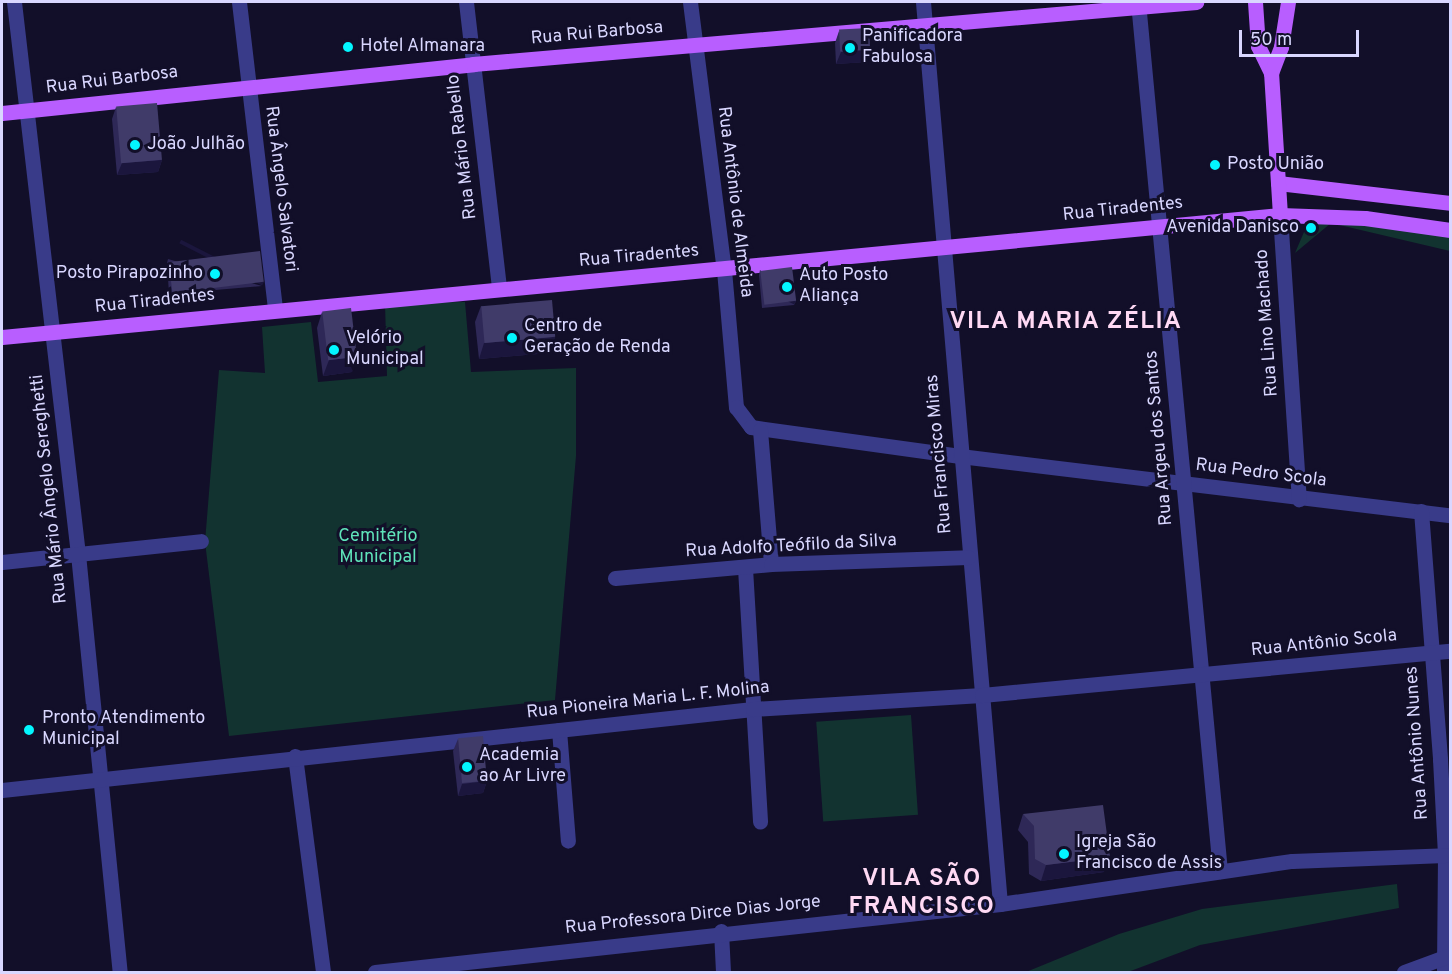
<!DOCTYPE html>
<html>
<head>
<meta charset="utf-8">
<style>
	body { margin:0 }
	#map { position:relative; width:1452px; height:974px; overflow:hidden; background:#120f29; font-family:Overpass,sans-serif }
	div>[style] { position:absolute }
	.green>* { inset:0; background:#123330; transform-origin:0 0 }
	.minor>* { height:15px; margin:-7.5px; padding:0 7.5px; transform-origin:7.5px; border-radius:7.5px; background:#393b89 }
	.major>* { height:15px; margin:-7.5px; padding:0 7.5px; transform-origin:7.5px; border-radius:7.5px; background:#b85eff }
	.wall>* { inset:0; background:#2e2857 }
	.shaded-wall>* { inset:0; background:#1b163d; transform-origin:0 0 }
	.building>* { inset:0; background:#403b69; transform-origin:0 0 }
	.dots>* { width:16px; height:16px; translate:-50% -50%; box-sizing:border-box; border:3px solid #120f29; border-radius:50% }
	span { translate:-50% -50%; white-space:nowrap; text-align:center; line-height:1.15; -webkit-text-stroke:6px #120f29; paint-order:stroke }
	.street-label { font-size:18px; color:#d9d7ff }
	.poi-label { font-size:18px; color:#d9d7ff }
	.left { translate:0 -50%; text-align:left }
	.right { translate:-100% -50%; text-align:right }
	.park-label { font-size:18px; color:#5fe3ba }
	.district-label { font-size:24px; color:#ffd9f4; font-weight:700; letter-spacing:1.5px }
	.frame { position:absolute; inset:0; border:3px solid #d9d7ff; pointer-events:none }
	.scale { position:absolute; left:1239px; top:30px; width:120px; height:27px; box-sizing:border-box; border:3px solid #d9d7ff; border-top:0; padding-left:8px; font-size:18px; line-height:21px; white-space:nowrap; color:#d9d7ff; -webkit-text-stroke:4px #120f29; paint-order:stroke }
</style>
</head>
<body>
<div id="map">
	<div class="green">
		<i style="clip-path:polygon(1331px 223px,1388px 226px,1450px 236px,1450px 251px,1331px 223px,1295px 253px,1307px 225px)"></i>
		<i style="clip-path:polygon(465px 302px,471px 372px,576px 368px,576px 456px,555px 700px,229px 736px,205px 542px,219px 370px,265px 373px,262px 327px,311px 322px,318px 382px,387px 376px,385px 303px)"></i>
		<i style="left:911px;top:715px;width:100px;height:95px;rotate:86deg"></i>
		<i style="clip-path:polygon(1397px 884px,1399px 908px,1200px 945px,1128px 972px,1026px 972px,1119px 934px,1202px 909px)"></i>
	</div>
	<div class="minor">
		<i style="left:14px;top:2px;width:556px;rotate:83.39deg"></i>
		<i style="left:78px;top:554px;width:420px;rotate:84.3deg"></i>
		<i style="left:239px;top:2px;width:309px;rotate:83.3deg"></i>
		<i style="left:466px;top:2px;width:288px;rotate:83.4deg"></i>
		<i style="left:690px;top:2px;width:270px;rotate:82.8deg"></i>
		<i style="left:724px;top:270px;width:138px;rotate:85deg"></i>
		<i style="left:736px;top:407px;width:25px;rotate:53deg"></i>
		<i style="left:751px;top:427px;width:211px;rotate:7.9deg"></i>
		<i style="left:960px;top:456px;width:494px;rotate:6.9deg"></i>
		<i style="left:923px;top:2px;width:905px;rotate:85.12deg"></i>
		<i style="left:1138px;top:2px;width:873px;rotate:84.61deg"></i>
		<i style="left:1280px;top:215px;width:285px;rotate:86.2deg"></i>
		<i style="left:760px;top:430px;width:134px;rotate:85.3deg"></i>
		<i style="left:1421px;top:511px;width:249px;rotate:85.6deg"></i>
		<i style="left:1440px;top:759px;width:96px;rotate:87deg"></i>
		<i style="left:1445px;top:855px;width:117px;rotate:90.5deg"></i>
		<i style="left:2px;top:562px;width:200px;rotate:-6deg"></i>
		<i style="left:745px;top:568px;width:254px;rotate:86.6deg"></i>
		<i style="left:615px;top:578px;width:157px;rotate:-5.1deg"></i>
		<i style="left:771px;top:564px;width:197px;rotate:-2deg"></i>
		<i style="left:559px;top:730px;width:111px;rotate:85.4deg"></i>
		<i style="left:295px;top:756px;width:218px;rotate:82.6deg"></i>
		<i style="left:2px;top:790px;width:755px;rotate:-6.16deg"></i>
		<i style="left:753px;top:709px;width:229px;rotate:-3.5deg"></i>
		<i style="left:982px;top:695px;width:470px;rotate:-5.4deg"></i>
		<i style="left:721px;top:931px;width:41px;rotate:87.2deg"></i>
		<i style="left:375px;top:972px;width:629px;rotate:-6.21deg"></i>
		<i style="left:1000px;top:904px;width:295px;rotate:-8.4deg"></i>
		<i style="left:1292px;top:861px;width:153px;rotate:-2.2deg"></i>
		<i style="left:1404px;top:972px;width:44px;rotate:-20.1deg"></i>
	</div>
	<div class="major">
		<i style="left:1255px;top:2px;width:44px;rotate:86.1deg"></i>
		<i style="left:1258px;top:46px;width:30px;rotate:64deg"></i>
		<i style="left:2px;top:113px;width:474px;rotate:-5.9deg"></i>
		<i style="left:473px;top:64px;width:726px;rotate:-4.9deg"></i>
		<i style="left:1278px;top:183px;width:173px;rotate:6.6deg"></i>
		<i style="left:1280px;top:215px;width:142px;rotate:-93.6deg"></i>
		<i style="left:1271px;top:73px;width:28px;rotate:-69deg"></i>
		<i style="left:1281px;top:47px;width:46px;rotate:-81.2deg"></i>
		<i style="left:2px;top:337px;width:1284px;rotate:-5.45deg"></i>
		<i style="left:1280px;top:215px;width:85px;rotate:2deg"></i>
		<i style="left:1365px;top:218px;width:86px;rotate:8deg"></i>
	</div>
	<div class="wall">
		<i style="clip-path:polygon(839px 31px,866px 62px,836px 64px,835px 43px)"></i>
		<i style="clip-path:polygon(116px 107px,162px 160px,158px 172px,117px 175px,112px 119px)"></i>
		<i style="clip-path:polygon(168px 259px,262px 286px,169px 294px,167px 263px)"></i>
		<i style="clip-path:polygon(760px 270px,796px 301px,794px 305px,762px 308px,759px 275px)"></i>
		<i style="clip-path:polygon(481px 306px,555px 337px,549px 353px,479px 359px,475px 322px)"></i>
		<i style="clip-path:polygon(322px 312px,357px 357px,352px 372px,323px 376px,317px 328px)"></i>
		<i style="clip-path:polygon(458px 739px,487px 781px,483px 793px,458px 796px,453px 751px)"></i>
		<i style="clip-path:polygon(1023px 814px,1104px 872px,1041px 881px,1029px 874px,1028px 842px,1018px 830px)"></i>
	</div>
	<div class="shaded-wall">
		<i style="clip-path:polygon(870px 50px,866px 62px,836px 64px,841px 52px)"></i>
		<i style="clip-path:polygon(162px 160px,158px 172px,117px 175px,122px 163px)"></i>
		<i style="left:264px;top:282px;width:4px;height:93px;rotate:117deg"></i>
		<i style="left:796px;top:301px;width:4px;height:32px;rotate:117deg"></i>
		<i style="clip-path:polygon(555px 337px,549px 353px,479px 359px,484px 343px)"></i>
		<i style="clip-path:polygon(357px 357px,352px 372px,323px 376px,329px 360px)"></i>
		<i style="clip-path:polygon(487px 781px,483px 793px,458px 796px,462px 784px)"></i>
		<i style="clip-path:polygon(1110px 857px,1104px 872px,1041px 881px,1046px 865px)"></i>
	</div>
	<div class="building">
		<i style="left:869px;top:28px;width:22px;height:30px;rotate:87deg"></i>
		<i style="left:157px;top:103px;width:57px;height:41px;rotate:85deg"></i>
		<i style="left:260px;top:251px;width:31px;height:92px;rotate:83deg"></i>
		<i style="left:792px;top:267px;width:34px;height:32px;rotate:83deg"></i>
		<i style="left:552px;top:300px;width:37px;height:71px;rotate:85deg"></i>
		<i style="left:351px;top:308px;width:49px;height:29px;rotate:83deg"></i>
		<i style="left:483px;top:736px;width:45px;height:25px;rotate:85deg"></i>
		<i style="clip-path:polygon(1103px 805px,1110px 857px,1046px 865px,1035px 859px,1034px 826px,1023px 814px)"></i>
	</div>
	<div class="dots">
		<i style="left:348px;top:47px;background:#03f6ff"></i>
		<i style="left:850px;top:48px;background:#03f6ff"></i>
		<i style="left:135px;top:145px;background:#03f6ff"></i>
		<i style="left:1215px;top:165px;background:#03f6ff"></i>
		<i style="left:1311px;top:228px;background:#03f6ff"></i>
		<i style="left:215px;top:274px;background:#03f6ff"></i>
		<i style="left:787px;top:287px;background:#03f6ff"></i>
		<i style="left:512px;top:338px;background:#03f6ff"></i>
		<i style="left:334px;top:350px;background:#03f6ff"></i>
		<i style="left:29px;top:730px;background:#03f6ff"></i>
		<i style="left:467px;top:767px;background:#03f6ff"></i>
		<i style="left:1064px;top:854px;background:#03f6ff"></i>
	</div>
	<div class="street-label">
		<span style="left:597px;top:34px;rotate:-5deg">Rua Rui Barbosa</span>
		<span style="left:112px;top:81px;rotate:-7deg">Rua Rui Barbosa</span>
		<span style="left:463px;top:147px;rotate:-97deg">Rua Mário Rabello</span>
		<span style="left:280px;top:189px;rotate:83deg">Rua Ângelo Salvatori</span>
		<span style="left:734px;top:202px;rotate:83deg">Rua Antônio de Almeida</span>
		<span style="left:1123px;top:210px;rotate:-6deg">Rua Tiradentes</span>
		<span style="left:639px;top:257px;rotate:-5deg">Rua Tiradentes</span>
		<span style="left:155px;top:302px;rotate:-6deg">Rua Tiradentes</span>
		<span style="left:1268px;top:323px;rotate:-94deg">Rua Lino Machado</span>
		<span style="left:1160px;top:438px;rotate:-95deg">Rua Argeu dos Santos</span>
		<span style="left:940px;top:454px;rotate:-95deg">Rua Francisco Miras</span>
		<span style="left:1261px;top:474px;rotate:7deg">Rua Pedro Scola</span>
		<span style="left:50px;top:489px;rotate:-96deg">Rua Mário Ângelo Sereghetti</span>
		<span style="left:791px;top:547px;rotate:-3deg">Rua Adolfo Teófilo da Silva</span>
		<span style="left:1324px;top:644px;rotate:-6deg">Rua Antônio Scola</span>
		<span style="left:648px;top:701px;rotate:-6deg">Rua Pioneira Maria L. F. Molina</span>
		<span style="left:1418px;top:743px;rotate:-94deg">Rua Antônio Nunes</span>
		<span style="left:693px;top:916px;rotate:-6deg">Rua Professora Dirce Dias Jorge</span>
	</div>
	<div class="poi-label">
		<span class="left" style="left:862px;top:48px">Panificadora<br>Fabulosa</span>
		<span class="left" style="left:360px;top:47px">Hotel Almanara</span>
		<span class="left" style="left:147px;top:145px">João Julhão</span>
		<span class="left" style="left:1227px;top:165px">Posto União</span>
		<span class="right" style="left:1299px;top:228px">Avenida Danisco</span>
		<span class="right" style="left:203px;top:274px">Posto Pirapozinho</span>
		<span class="left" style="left:799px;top:287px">Auto Posto<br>Aliança</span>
		<span class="left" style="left:524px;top:338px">Centro de<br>Geração de Renda</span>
		<span class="left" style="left:346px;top:350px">Velório<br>Municipal</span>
		<span class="left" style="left:42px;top:730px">Pronto Atendimento<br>Municipal</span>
		<span class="left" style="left:479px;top:767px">Academia<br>ao Ar Livre</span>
		<span class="left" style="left:1076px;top:854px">Igreja São<br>Francisco de Assis</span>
	</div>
	<div class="park-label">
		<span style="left:378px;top:548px">Cemitério<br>Municipal</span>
	</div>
	<div class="district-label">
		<span style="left:1066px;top:323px">VILA MARIA ZÉLIA</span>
		<span style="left:922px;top:894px">VILA SÃO<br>FRANCISCO</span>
	</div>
	<div class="frame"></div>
	<div class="scale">50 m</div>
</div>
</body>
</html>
